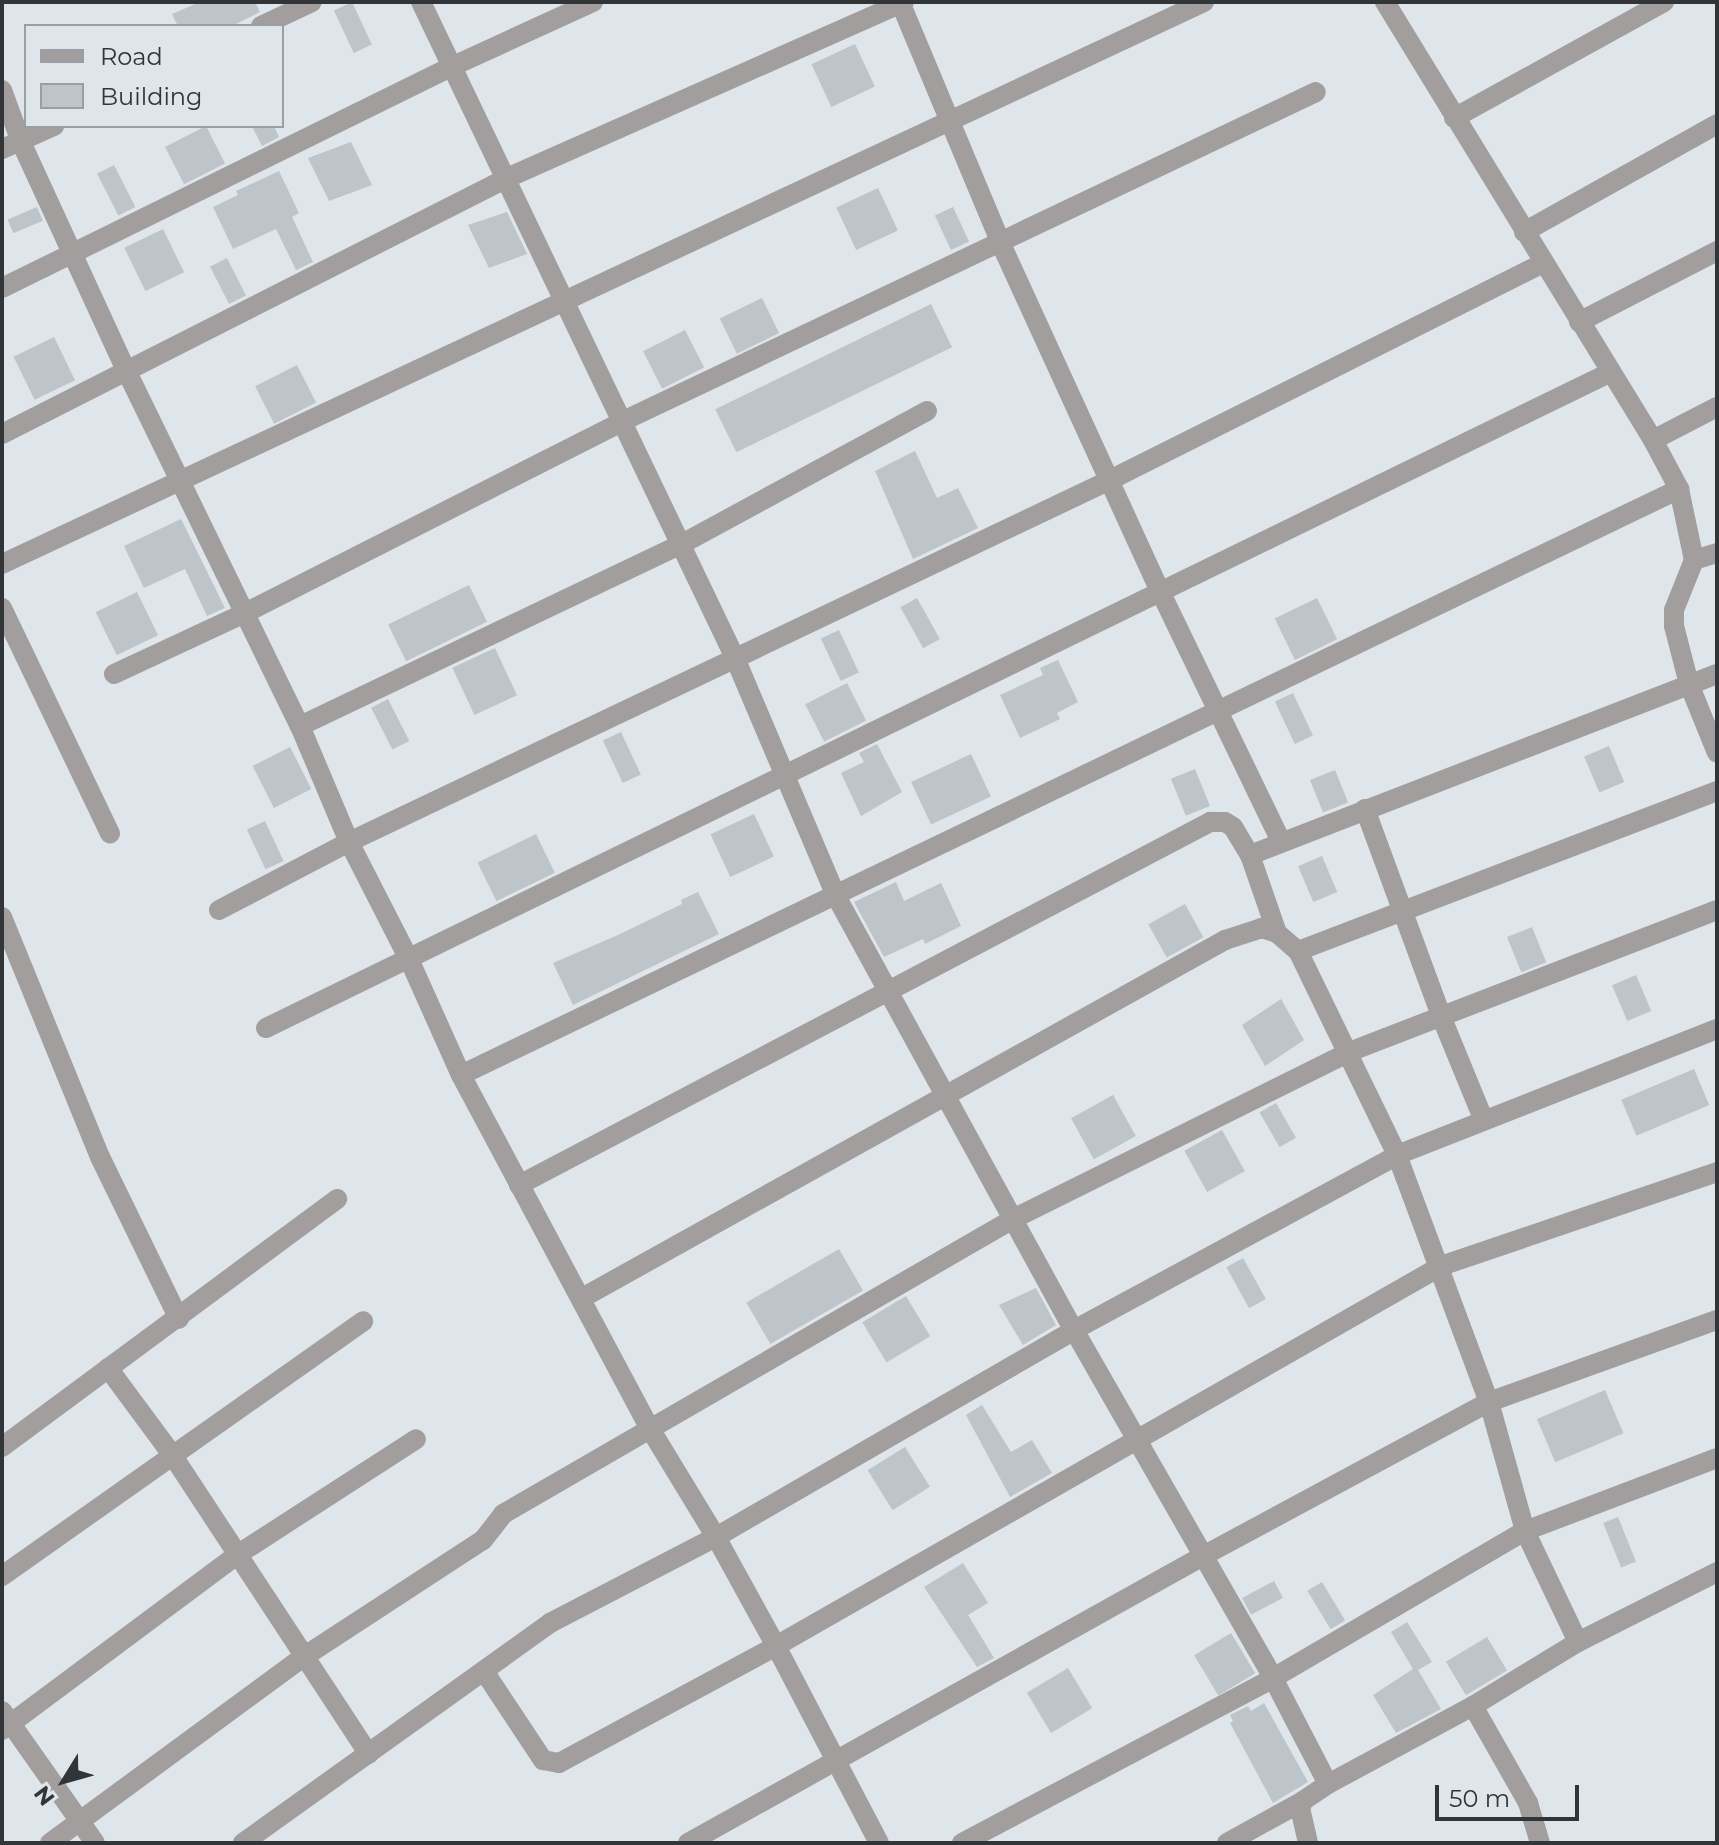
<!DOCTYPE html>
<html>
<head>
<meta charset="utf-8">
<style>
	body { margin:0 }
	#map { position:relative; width:1719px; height:1845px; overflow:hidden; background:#dee6ec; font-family:Montserrat,sans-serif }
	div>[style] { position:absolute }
	.building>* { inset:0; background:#bdc4ca; transform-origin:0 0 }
	.street>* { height:20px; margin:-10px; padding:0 10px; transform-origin:10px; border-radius:10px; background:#a29e9d }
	span { translate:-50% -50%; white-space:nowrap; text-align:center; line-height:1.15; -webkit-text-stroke:6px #dee6ec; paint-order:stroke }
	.frame { position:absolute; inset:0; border:4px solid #323538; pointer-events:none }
	.legend { position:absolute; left:24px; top:24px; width:260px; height:104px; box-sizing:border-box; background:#dee6ec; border:2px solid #999fa4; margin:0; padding:10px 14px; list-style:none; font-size:24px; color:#323538 }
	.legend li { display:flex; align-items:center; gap:16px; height:40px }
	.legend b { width:40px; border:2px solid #999fa4 }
	.north { position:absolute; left:24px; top:1741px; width:80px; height:80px; -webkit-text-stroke:6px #dee6ec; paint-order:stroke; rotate:233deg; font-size:22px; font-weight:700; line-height:32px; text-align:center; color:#323538 }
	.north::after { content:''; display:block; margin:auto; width:28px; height:36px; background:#323538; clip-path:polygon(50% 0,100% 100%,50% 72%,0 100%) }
	.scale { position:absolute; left:1435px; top:1785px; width:144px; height:36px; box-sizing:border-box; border:4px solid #323538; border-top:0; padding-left:10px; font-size:24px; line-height:28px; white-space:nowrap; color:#323538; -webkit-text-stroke:6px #dee6ec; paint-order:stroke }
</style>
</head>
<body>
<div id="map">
	<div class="building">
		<i style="clip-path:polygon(200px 2px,255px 2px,260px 12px,232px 26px,178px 26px,172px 14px)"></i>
		<i style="left:352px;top:2px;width:47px;height:20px;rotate:65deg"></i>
		<i style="left:855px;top:44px;width:47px;height:48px;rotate:65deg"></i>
		<i style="left:206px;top:126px;width:42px;height:46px;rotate:63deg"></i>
		<i style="clip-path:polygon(252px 126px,274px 126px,279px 137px,262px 146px)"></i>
		<i style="clip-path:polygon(351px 142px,372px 185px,329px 201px,308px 158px)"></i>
		<i style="left:114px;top:165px;width:47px;height:19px;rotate:63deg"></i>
		<i style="clip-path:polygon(279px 171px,299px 213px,292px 217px,313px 262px,296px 270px,276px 229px,233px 249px,213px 207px,238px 195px,236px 191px)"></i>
		<i style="left:878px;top:188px;width:47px;height:46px;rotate:65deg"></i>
		<i style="left:37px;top:207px;width:15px;height:32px;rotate:67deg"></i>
		<i style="left:953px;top:207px;width:38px;height:20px;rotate:65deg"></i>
		<i style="clip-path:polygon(507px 212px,527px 254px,489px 268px,468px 225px)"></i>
		<i style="left:163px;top:229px;width:48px;height:43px;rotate:64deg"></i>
		<i style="left:227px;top:258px;width:42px;height:19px;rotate:63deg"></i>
		<i style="left:762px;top:298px;width:39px;height:47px;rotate:64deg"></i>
		<i style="left:931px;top:304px;width:48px;height:240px;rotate:64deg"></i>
		<i style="left:685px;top:330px;width:42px;height:47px;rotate:63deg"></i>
		<i style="left:54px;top:337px;width:48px;height:45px;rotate:64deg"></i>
		<i style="left:297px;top:365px;width:42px;height:47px;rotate:63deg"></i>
		<i style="clip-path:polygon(915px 451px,937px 498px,958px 488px,978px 528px,913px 559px,875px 471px)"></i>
		<i style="clip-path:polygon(181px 519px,225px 608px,207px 616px,185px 569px,144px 588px,124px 546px)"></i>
		<i style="left:469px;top:585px;width:41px;height:90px;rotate:64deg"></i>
		<i style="left:137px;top:592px;width:48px;height:46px;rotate:64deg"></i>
		<i style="left:917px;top:598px;width:47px;height:19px;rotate:61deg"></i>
		<i style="left:1317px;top:598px;width:46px;height:47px;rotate:64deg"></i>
		<i style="left:839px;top:630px;width:47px;height:20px;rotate:65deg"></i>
		<i style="left:495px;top:648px;width:52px;height:47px;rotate:65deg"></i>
		<i style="clip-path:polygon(1058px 660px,1078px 702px,1057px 713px,1060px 719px,1020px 738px,1000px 695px,1043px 675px,1040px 668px)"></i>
		<i style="left:847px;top:683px;width:42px;height:47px;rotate:63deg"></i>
		<i style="left:1293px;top:693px;width:47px;height:20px;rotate:65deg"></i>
		<i style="left:388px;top:699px;width:47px;height:19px;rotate:63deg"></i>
		<i style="left:621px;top:732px;width:47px;height:20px;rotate:65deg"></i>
		<i style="clip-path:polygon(877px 744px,902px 792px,861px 816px,841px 773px,864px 762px,859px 753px)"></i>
		<i style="left:1609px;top:746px;width:39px;height:27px;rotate:67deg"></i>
		<i style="left:290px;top:747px;width:47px;height:42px;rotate:63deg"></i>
		<i style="left:971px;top:754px;width:47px;height:66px;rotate:65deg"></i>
		<i style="left:1195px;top:769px;width:40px;height:26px;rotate:68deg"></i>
		<i style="left:1335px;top:770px;width:35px;height:27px;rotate:68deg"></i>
		<i style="left:754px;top:814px;width:47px;height:48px;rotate:65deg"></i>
		<i style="left:265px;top:821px;width:44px;height:20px;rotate:65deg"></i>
		<i style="left:536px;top:834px;width:43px;height:65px;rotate:64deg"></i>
		<i style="left:1322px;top:856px;width:39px;height:26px;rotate:67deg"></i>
		<i style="clip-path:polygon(896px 882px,904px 901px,941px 883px,961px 926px,925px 944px,923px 939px,884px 957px,854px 902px)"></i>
		<i style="clip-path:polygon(698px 892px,719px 934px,573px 1005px,553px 963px,618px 935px,682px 904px,681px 900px)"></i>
		<i style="left:1185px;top:904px;width:38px;height:42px;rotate:61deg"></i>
		<i style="left:1532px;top:927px;width:38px;height:27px;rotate:68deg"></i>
		<i style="left:1636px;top:975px;width:39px;height:26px;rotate:67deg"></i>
		<i style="clip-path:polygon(1281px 999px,1304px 1040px,1265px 1066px,1242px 1025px)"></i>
		<i style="left:1694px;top:1069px;width:39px;height:79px;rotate:67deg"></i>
		<i style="left:1113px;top:1095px;width:47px;height:48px;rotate:61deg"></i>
		<i style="left:1276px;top:1103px;width:40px;height:19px;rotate:60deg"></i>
		<i style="left:1222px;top:1130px;width:47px;height:43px;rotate:61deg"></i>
		<i style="left:839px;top:1249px;width:48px;height:107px;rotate:60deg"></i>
		<i style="left:1243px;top:1258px;width:47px;height:19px;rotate:61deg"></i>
		<i style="clip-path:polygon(1036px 1288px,1056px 1325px,1023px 1345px,999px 1305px)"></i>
		<i style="left:906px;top:1296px;width:47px;height:51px;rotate:59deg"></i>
		<i style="left:1605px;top:1390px;width:47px;height:74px;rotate:67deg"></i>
		<i style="clip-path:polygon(982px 1405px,1011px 1452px,1032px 1440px,1052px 1473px,1010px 1497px,966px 1415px)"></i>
		<i style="left:905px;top:1447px;width:47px;height:44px;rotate:58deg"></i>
		<i style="left:1618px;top:1517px;width:48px;height:16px;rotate:68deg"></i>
		<i style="clip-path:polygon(963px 1563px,988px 1603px,968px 1615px,994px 1658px,977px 1667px,924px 1587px)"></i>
		<i style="left:1274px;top:1581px;width:19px;height:36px;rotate:62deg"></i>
		<i style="left:1322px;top:1582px;width:45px;height:17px;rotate:59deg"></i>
		<i style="clip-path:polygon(1407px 1622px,1432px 1662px,1418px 1670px,1441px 1709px,1396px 1733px,1373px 1695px,1413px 1669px,1391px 1632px)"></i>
		<i style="left:1231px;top:1633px;width:47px;height:43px;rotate:59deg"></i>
		<i style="left:1487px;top:1637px;width:39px;height:48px;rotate:59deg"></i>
		<i style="left:1068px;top:1668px;width:47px;height:48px;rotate:59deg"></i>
		<i style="clip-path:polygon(1264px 1703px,1308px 1782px,1273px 1803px,1230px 1723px,1233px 1721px,1230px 1715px,1248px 1706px,1251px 1711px)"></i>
	</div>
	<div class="street">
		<i style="left:421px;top:2px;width:727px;rotate:64.42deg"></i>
		<i style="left:735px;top:658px;width:259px;rotate:67deg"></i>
		<i style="left:836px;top:896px;width:495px;rotate:61.3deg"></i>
		<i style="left:1074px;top:1330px;width:401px;rotate:60.2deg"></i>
		<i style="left:1273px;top:1678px;width:119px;rotate:62.6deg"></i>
		<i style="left:1328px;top:1784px;width:30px;rotate:146deg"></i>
		<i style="left:1303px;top:1801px;width:8px;rotate:113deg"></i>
		<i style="left:1300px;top:1808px;width:36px;rotate:77deg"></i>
		<i style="left:900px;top:2px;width:262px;rotate:67.3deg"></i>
		<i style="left:1001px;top:244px;width:382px;rotate:65.4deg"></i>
		<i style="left:1160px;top:591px;width:278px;rotate:64.2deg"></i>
		<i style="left:1385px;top:2px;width:513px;rotate:58.54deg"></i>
		<i style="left:1653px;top:440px;width:55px;rotate:62deg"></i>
		<i style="left:1679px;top:489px;width:73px;rotate:78.1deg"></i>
		<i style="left:1694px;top:560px;width:54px;rotate:111.8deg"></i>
		<i style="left:1674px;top:610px;width:16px;rotate:90deg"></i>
		<i style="left:1674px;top:626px;width:60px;rotate:75.5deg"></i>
		<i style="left:1689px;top:684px;width:74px;rotate:67.9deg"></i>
		<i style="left:261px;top:26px;width:56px;rotate:-25.2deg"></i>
		<i style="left:2px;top:90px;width:55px;rotate:69.9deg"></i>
		<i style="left:21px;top:142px;width:253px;rotate:65.3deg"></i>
		<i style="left:127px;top:372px;width:394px;rotate:64deg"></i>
		<i style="left:300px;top:726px;width:126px;rotate:67.1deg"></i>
		<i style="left:349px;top:842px;width:131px;rotate:62.9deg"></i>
		<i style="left:409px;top:959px;width:127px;rotate:65.9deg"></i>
		<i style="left:461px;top:1075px;width:399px;rotate:61.9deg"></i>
		<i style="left:649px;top:1427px;width:129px;rotate:58.7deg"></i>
		<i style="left:716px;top:1537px;width:124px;rotate:61.2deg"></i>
		<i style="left:776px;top:1646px;width:222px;rotate:62.4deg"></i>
		<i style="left:1454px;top:118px;width:240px;rotate:-28.9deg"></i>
		<i style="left:2px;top:149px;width:57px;rotate:-23.9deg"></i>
		<i style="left:1524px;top:232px;width:221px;rotate:-29.2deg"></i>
		<i style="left:2px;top:288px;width:503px;rotate:-26.21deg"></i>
		<i style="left:453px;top:66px;width:154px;rotate:-24.6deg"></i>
		<i style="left:1579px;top:322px;width:155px;rotate:-27.2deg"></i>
		<i style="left:2px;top:434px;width:566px;rotate:-26.88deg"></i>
		<i style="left:507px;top:178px;width:434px;rotate:-23.9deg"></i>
		<i style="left:1653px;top:440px;width:72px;rotate:-27.3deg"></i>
		<i style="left:1694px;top:560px;width:24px;rotate:-17deg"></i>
		<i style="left:2px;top:564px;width:1327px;rotate:-25.06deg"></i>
		<i style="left:2px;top:608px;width:250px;rotate:64.4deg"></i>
		<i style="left:114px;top:674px;width:145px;rotate:-25deg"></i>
		<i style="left:245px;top:613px;width:422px;rotate:-26.9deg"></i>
		<i style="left:621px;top:422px;width:769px;rotate:-25.4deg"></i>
		<i style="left:300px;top:726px;width:421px;rotate:-25.5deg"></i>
		<i style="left:680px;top:545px;width:281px;rotate:-28.5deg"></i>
		<i style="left:1365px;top:809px;width:221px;rotate:69.8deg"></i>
		<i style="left:1441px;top:1016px;width:113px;rotate:67.7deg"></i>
		<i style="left:219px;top:910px;width:147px;rotate:-27.6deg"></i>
		<i style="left:349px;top:842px;width:845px;rotate:-25.44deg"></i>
		<i style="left:1112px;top:479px;width:482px;rotate:-26.6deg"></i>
		<i style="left:2px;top:917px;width:259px;rotate:67.8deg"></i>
		<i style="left:100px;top:1157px;width:180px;rotate:64deg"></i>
		<i style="left:1277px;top:933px;width:83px;rotate:-109.1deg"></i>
		<i style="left:1250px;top:855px;width:501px;rotate:-21.19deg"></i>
		<i style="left:1298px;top:951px;width:449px;rotate:-20.9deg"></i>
		<i style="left:266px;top:1028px;width:1496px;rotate:-26deg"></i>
		<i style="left:461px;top:1075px;width:1352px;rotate:-25.69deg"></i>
		<i style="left:519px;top:1185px;width:781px;rotate:-27.71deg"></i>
		<i style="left:1210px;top:822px;width:15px"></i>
		<i style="left:1225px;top:822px;width:9px;rotate:32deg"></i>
		<i style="left:1233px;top:827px;width:33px;rotate:59deg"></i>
		<i style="left:582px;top:1298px;width:736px;rotate:-29.11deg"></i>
		<i style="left:1225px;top:940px;width:38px;rotate:-18deg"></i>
		<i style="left:1261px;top:928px;width:17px;rotate:17deg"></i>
		<i style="left:1277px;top:933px;width:28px;rotate:41deg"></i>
		<i style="left:1298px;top:951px;width:227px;rotate:64.1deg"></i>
		<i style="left:1397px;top:1155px;width:264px;rotate:69.6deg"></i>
		<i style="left:1489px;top:1402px;width:134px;rotate:74.4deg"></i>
		<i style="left:1525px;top:1531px;width:123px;rotate:64.5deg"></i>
		<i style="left:108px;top:1368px;width:106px;rotate:53.5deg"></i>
		<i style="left:171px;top:1453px;width:360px;rotate:56.7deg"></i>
		<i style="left:2px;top:1447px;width:417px;rotate:-36.5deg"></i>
		<i style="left:2px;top:1576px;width:442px;rotate:-35.2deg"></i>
		<i style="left:484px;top:1671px;width:107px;rotate:56.5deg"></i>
		<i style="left:543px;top:1760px;width:16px;rotate:11deg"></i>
		<i style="left:559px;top:1763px;width:247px;rotate:-28.3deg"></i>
		<i style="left:776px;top:1646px;width:766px;rotate:-29.74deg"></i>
		<i style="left:1441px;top:1266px;width:292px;rotate:-18.8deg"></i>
		<i style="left:1473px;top:1706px;width:112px;rotate:60.4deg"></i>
		<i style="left:1528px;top:1803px;width:42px;rotate:73.3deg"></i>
		<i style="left:2px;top:1711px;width:161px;rotate:54.8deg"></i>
		<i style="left:2px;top:1730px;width:293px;rotate:-36.7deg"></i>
		<i style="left:237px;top:1555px;width:213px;rotate:-32.9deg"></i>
		<i style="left:1328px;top:1784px;width:165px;rotate:-28.3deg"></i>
		<i style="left:1473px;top:1706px;width:123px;rotate:-31.4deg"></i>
		<i style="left:1578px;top:1642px;width:156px;rotate:-26.7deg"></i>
		<i style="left:50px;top:1843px;width:316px;rotate:-36.3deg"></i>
		<i style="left:305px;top:1656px;width:212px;rotate:-33.1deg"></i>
		<i style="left:483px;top:1540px;width:33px;rotate:-52deg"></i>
		<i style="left:503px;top:1514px;width:589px;rotate:-30.05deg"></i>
		<i style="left:1013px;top:1219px;width:375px;rotate:-26.4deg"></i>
		<i style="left:1349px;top:1052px;width:394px;rotate:-21.1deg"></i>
		<i style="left:243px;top:1843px;width:378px;rotate:-35.6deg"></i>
		<i style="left:550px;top:1623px;width:187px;rotate:-27.4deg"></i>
		<i style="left:716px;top:1537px;width:414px;rotate:-30deg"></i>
		<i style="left:1074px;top:1330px;width:367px;rotate:-28.4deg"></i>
		<i style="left:1397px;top:1155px;width:344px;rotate:-21.5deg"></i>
		<i style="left:688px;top:1843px;width:590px;rotate:-29.13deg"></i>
		<i style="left:1203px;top:1556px;width:325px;rotate:-28.3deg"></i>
		<i style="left:1489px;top:1402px;width:242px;rotate:-19.8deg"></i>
		<i style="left:962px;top:1843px;width:352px;rotate:-27.9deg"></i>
		<i style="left:1273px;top:1678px;width:292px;rotate:-30.3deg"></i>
		<i style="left:1525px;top:1531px;width:205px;rotate:-20.8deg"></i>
		<i style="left:1227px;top:1843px;width:87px;rotate:-28.9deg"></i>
	</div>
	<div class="frame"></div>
	<ul class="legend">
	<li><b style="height:10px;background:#a29e9d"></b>Road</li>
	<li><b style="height:22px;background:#bdc4ca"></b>Building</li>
	</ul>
	<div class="north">N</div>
	<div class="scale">50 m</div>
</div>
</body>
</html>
